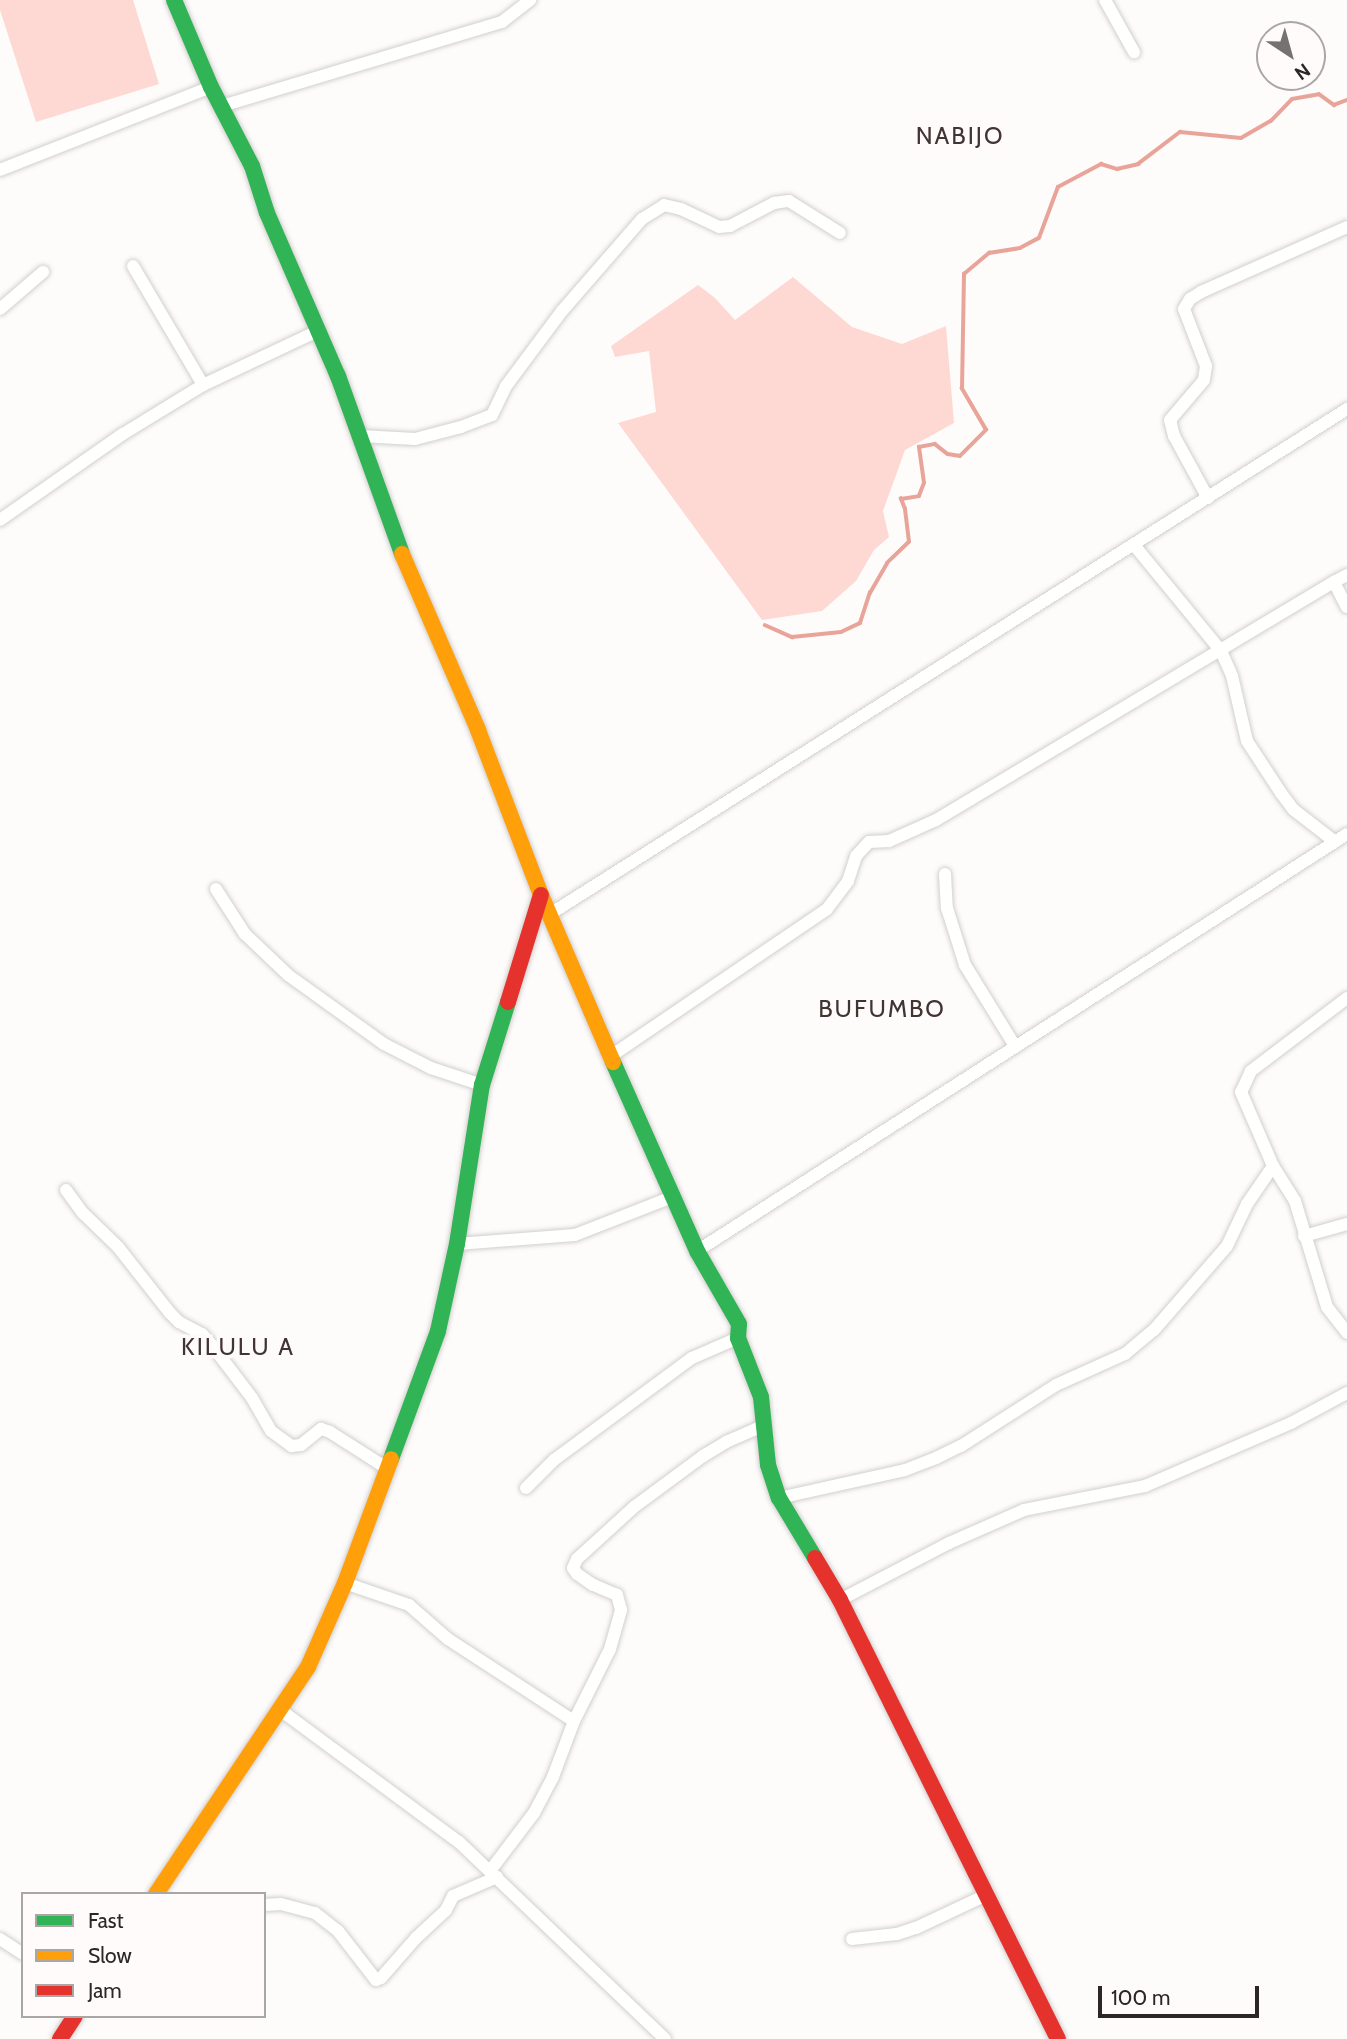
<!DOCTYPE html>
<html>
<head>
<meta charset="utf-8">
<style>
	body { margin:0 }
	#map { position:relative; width:1347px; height:2039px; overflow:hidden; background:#fdfcfb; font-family:Cabin,sans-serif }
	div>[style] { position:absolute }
	.green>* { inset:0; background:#fed9d3 }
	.stream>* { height:3.5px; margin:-1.75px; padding:0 1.75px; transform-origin:1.75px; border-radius:1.75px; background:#e9a49a }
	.roads { filter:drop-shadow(0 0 2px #d2cfce) drop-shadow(0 0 2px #d2cfce) }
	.street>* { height:12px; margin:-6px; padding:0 6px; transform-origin:6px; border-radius:6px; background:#fffffe }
	.fast>* { height:16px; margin:-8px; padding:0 8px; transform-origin:8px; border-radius:8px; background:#30b455 }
	.slow>* { height:16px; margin:-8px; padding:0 8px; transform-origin:8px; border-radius:8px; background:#ff9f0a }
	.jam>* { height:16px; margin:-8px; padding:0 8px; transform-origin:8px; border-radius:8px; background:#e5322d }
	span { translate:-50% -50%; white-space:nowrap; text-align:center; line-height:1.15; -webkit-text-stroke:7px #fefbfa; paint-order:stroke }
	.quarter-label { font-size:24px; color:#413533; letter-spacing:2px }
	.legend { position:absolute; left:21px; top:1892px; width:245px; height:126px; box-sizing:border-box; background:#fefbfa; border:2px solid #aaa6a5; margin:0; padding:9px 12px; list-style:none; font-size:21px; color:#2c2726 }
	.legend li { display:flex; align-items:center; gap:14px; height:35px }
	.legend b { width:35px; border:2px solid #aaa6a5 }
	.north { position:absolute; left:1256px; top:21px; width:70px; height:70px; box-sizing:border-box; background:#fefbfa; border:2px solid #aaa6a5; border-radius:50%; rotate:144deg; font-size:19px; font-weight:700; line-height:28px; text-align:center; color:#2c2726 }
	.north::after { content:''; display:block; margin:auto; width:24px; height:32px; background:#757271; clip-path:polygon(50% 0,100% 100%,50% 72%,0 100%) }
	.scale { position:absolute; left:1098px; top:1986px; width:161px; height:32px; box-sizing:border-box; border:4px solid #2c2726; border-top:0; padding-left:9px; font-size:21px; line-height:24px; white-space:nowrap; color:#2c2726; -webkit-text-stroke:5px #fefbfa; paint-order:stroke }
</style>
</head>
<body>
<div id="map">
	<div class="green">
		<i style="clip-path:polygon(0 0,133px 0,159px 84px,36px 122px,0 10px)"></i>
		<i style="clip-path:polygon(793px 277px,852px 327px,902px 344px,946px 326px,954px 423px,905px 450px,883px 511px,889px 537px,874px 550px,856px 581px,822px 611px,762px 620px,618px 423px,656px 412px,649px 351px,615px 357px,611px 346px,698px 285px,715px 298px,735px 320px)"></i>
	</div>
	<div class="stream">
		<i style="left:765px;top:625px;width:30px;rotate:24deg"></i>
		<i style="left:792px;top:637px;width:49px;rotate:-5.8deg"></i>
		<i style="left:841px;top:632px;width:21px;rotate:-25deg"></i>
		<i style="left:860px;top:623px;width:32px;rotate:-72deg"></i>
		<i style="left:870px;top:593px;width:34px;rotate:-60deg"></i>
		<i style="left:887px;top:563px;width:30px;rotate:-44deg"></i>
		<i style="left:909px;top:542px;width:33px;rotate:-97deg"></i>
		<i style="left:905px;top:509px;width:11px;rotate:-112deg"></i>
		<i style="left:901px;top:499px;width:18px;rotate:-9deg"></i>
		<i style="left:919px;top:496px;width:14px;rotate:-69deg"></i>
		<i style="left:924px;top:483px;width:36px;rotate:-98deg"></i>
		<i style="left:919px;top:447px;width:16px;rotate:-11deg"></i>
		<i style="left:935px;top:444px;width:16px;rotate:38deg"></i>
		<i style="left:948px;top:454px;width:12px;rotate:9deg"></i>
		<i style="left:960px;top:456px;width:37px;rotate:-45deg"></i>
		<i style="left:986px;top:430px;width:48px;rotate:-120.3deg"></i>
		<i style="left:962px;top:389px;width:115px;rotate:-89deg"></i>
		<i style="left:964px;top:274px;width:33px;rotate:-40deg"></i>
		<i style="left:989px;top:253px;width:31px;rotate:-9deg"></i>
		<i style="left:1020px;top:248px;width:21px;rotate:-28deg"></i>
		<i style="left:1039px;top:238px;width:54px;rotate:-69.6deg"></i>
		<i style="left:1058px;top:187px;width:49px;rotate:-28.1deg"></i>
		<i style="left:1101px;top:164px;width:17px;rotate:17deg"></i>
		<i style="left:1117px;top:169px;width:22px;rotate:-13deg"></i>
		<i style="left:1138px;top:164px;width:53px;rotate:-37.3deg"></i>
		<i style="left:1180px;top:132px;width:61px;rotate:5.6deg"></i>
		<i style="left:1241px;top:138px;width:34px;rotate:-30deg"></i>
		<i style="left:1271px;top:121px;width:30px;rotate:-46deg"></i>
		<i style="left:1292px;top:99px;width:27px;rotate:-10deg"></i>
		<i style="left:1319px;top:94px;width:19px;rotate:36deg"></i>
		<i style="left:1334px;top:105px;width:14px;rotate:-21deg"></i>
	</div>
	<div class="roads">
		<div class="street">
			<i style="left:1105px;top:0;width:60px;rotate:60.9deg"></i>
			<i style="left:222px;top:106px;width:292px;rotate:-16.7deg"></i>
			<i style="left:502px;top:22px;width:36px;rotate:-38deg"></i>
			<i style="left:0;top:170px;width:227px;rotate:-21.5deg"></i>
			<i style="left:133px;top:266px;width:138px;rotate:59.5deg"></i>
			<i style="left:0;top:309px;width:57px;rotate:-40.7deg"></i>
			<i style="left:360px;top:436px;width:55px;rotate:3.1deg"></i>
			<i style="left:415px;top:439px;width:48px;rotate:-14.6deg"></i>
			<i style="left:461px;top:427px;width:33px;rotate:-21deg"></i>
			<i style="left:492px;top:415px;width:32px;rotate:-64deg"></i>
			<i style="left:506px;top:386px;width:94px;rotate:-53.3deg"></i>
			<i style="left:562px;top:311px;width:122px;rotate:-49deg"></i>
			<i style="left:642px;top:219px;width:26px;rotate:-32deg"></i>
			<i style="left:664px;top:205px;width:17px;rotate:13deg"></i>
			<i style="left:681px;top:209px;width:42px;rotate:25.3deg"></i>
			<i style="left:719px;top:227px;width:11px;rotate:-5deg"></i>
			<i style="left:730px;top:226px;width:50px;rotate:-27.6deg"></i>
			<i style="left:774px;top:203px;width:15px;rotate:-8deg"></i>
			<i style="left:789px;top:201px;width:60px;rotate:32.1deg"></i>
			<i style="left:1208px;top:498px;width:71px;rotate:-118.7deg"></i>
			<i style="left:1174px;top:436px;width:16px;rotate:-104deg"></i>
			<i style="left:1170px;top:420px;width:52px;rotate:-49.6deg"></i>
			<i style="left:1204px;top:380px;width:14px;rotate:-82deg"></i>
			<i style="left:1206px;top:366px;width:61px;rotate:-111.1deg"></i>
			<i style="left:1184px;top:309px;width:12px;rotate:-59deg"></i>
			<i style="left:1190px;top:299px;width:13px;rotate:-32deg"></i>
			<i style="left:1201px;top:292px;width:160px;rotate:-24deg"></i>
			<i style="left:0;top:520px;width:150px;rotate:-35deg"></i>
			<i style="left:123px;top:434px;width:94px;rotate:-31.5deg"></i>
			<i style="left:203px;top:385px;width:127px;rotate:-25.2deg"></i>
			<i style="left:1134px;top:545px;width:137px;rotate:50.6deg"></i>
			<i style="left:1221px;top:651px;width:27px;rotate:66deg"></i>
			<i style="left:1232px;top:676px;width:67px;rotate:77deg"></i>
			<i style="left:1247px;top:741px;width:62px;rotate:56.8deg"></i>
			<i style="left:1281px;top:793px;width:21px;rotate:53deg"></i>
			<i style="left:1294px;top:810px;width:51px;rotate:37.8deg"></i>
			<i style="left:1347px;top:575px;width:15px;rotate:152deg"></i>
			<i style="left:1334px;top:582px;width:28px;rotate:63deg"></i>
			<i style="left:945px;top:874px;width:34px;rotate:87deg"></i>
			<i style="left:947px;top:908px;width:60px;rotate:72.5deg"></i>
			<i style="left:965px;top:965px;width:95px;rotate:58.3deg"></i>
			<i style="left:216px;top:889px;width:54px;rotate:57.2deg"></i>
			<i style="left:245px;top:934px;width:59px;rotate:43.6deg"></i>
			<i style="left:288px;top:975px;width:118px;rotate:35.7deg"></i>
			<i style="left:384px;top:1044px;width:53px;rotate:27.1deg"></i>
			<i style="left:431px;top:1068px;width:54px;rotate:18.4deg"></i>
			<i style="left:550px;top:914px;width:944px;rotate:-32.36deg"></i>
			<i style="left:1347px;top:998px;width:121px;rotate:142.8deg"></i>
			<i style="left:1251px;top:1071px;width:23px;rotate:115deg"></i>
			<i style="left:1241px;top:1092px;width:81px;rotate:66.6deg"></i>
			<i style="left:1273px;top:1166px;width:41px;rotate:57.8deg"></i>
			<i style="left:1295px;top:1201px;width:111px;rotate:73.2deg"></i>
			<i style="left:1327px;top:1307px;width:33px;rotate:52deg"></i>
			<i style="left:611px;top:1056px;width:261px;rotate:-34.2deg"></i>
			<i style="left:827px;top:909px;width:35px;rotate:-53deg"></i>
			<i style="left:848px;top:881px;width:26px;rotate:-72deg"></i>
			<i style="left:856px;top:856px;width:19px;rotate:-47deg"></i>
			<i style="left:869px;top:842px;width:20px;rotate:-3deg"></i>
			<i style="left:889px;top:841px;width:51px;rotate:-24.1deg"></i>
			<i style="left:936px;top:820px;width:464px;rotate:-30.9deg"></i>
			<i style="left:66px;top:1190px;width:29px;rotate:54deg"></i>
			<i style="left:83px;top:1213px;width:49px;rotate:44.2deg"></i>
			<i style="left:118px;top:1247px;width:84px;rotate:51.8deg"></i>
			<i style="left:170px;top:1313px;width:13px;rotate:45deg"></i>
			<i style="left:179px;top:1322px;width:26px;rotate:28deg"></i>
			<i style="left:202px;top:1334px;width:13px;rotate:48deg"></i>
			<i style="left:211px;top:1344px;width:68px;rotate:52.8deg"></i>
			<i style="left:252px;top:1398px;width:38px;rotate:60deg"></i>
			<i style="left:271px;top:1431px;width:26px;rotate:36deg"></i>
			<i style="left:292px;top:1446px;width:9px;rotate:-6deg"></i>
			<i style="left:301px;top:1445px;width:26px;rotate:-39deg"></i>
			<i style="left:321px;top:1429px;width:9px;rotate:18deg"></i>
			<i style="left:330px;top:1432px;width:69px;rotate:32.5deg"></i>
			<i style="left:1304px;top:1236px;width:45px;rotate:-15.6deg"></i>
			<i style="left:457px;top:1244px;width:118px;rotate:-4.4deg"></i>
			<i style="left:575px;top:1235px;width:104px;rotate:-21.4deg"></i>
			<i style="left:697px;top:1251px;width:772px;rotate:-32.68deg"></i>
			<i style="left:526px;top:1488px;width:40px;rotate:-45deg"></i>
			<i style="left:554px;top:1460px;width:172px;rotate:-36.5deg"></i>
			<i style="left:692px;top:1358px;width:50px;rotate:-23.5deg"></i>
			<i style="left:779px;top:1498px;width:129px;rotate:-12.5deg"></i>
			<i style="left:905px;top:1470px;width:33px;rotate:-21deg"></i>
			<i style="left:936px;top:1458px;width:28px;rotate:-26deg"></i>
			<i style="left:961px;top:1446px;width:113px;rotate:-32.7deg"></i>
			<i style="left:1056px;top:1385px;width:76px;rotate:-24.2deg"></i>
			<i style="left:1125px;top:1354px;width:38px;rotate:-40deg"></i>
			<i style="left:1154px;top:1330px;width:111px;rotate:-49deg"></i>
			<i style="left:1227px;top:1246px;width:47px;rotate:-64.5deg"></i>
			<i style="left:1247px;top:1204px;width:46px;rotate:-55.6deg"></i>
			<i style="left:345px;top:1583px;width:68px;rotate:19deg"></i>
			<i style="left:409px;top:1605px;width:52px;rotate:41.1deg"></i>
			<i style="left:448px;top:1639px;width:150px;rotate:33.1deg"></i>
			<i style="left:574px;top:1721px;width:60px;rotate:110.6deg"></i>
			<i style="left:553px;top:1777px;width:41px;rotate:117.8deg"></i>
			<i style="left:534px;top:1813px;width:73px;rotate:127.2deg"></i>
			<i style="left:840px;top:1600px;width:123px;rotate:-27.6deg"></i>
			<i style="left:949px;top:1543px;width:82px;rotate:-23.7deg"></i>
			<i style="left:1024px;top:1510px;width:123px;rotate:-11.2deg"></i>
			<i style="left:1145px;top:1486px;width:159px;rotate:-23.3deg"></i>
			<i style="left:1291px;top:1423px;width:64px;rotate:-28.2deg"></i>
			<i style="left:279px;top:1709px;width:224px;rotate:36.5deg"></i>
			<i style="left:459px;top:1842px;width:285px;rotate:43.7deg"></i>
			<i style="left:574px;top:1721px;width:80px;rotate:-63.4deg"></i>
			<i style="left:610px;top:1649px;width:41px;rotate:-74.2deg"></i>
			<i style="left:621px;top:1610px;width:16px;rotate:-105deg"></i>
			<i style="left:617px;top:1595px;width:26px;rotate:-157deg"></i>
			<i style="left:593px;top:1585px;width:19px;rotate:-145deg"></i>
			<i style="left:577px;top:1574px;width:7px;rotate:-124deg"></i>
			<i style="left:573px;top:1568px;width:10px;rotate:-66deg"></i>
			<i style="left:577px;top:1559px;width:77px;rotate:-42.4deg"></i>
			<i style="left:634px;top:1507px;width:86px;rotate:-36.5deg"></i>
			<i style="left:703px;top:1456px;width:27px;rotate:-31deg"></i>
			<i style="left:726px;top:1442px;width:40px;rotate:-23.4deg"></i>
			<i style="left:264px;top:1905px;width:17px;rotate:-3deg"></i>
			<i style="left:281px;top:1904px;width:35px;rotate:15deg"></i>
			<i style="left:315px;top:1913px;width:29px;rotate:38deg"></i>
			<i style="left:338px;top:1931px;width:62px;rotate:52.2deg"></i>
			<i style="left:376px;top:1980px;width:5px;rotate:-22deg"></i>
			<i style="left:381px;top:1978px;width:53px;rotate:-48.8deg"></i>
			<i style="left:416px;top:1938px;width:41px;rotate:-43deg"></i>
			<i style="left:446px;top:1910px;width:16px;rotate:-63deg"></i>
			<i style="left:453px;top:1896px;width:48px;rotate:-23.4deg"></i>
			<i style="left:0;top:1939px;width:27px;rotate:33deg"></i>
			<i style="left:852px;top:1939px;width:45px;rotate:-6.3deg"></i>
			<i style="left:897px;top:1934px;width:20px;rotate:-18deg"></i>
			<i style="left:916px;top:1928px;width:77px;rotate:-25.2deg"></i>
		</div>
		<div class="fast">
			<i style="left:174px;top:0;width:95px;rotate:67deg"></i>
			<i style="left:211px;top:87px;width:89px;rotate:62.6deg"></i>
			<i style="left:252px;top:166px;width:49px;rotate:72.3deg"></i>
			<i style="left:267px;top:213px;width:178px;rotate:66.5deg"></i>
			<i style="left:338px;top:376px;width:189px;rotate:70.2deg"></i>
			<i style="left:613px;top:1062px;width:207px;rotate:66deg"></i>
			<i style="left:697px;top:1251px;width:84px;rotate:60.1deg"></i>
			<i style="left:739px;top:1324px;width:14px;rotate:94deg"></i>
			<i style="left:738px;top:1338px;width:63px;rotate:68.7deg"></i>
			<i style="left:761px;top:1397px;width:68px;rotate:84.1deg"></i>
			<i style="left:768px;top:1465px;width:35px;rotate:72deg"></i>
			<i style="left:779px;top:1498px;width:70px;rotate:59deg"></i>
			<i style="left:391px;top:1459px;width:136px;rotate:-69.8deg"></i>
			<i style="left:438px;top:1331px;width:89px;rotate:-77.7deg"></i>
			<i style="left:457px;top:1244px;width:161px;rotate:-81.1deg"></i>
			<i style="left:482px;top:1085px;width:87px;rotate:-72.6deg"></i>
		</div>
		<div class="slow">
			<i style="left:402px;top:554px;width:192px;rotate:66.6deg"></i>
			<i style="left:478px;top:730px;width:177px;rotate:69.1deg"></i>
			<i style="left:541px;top:895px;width:182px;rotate:66.7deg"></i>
			<i style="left:156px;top:1894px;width:273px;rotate:-56.2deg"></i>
			<i style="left:308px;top:1667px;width:92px;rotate:-66.2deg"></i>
			<i style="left:345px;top:1583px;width:132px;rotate:-69.6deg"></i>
		</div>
		<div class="jam">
			<i style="left:508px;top:1002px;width:112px;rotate:-72.9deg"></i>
			<i style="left:815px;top:1558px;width:49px;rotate:59.2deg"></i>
			<i style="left:840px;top:1600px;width:490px;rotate:63.6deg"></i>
			<i style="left:60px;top:2039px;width:27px;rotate:-57deg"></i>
		</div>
	</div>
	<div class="quarter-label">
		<span style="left:960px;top:136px">NABIJO</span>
		<span style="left:882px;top:1009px">BUFUMBO</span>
		<span style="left:238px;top:1347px">KILULU A</span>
	</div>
	<ul class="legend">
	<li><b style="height:9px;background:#30b455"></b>Fast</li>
	<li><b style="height:9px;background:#ff9f0a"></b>Slow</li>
	<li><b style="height:9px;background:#e5322d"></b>Jam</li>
	</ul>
	<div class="north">N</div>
	<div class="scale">100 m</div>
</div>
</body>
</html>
